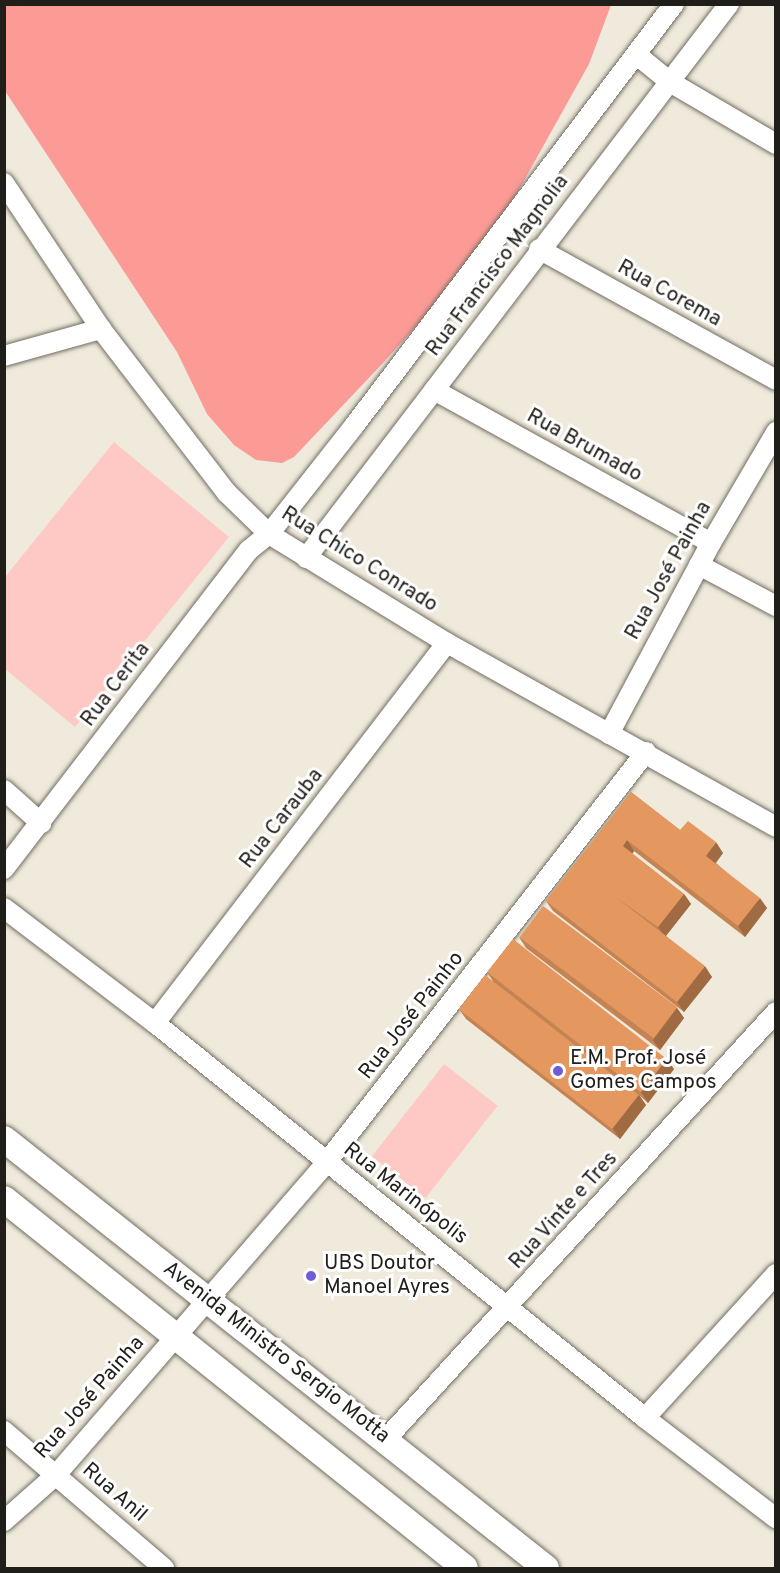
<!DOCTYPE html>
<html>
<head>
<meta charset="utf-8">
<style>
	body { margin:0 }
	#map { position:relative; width:780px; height:1573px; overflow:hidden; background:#efeadc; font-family:Overpass,sans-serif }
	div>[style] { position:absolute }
	.green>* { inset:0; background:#fec9c5; transform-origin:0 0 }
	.forest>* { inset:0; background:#fc9b96 }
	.roads { filter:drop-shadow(0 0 2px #726d61) drop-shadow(0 0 2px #726d61) }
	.minor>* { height:20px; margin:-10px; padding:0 10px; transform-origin:10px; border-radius:10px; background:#fff }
	.tertiary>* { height:26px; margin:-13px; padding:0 13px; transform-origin:13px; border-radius:13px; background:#fff }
	.wall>* { inset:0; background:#c48353 }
	.shaded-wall>* { inset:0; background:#a06a43 }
	.building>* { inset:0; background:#e49860; transform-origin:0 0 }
	.dots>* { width:16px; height:16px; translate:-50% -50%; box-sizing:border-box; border:3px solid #fff; border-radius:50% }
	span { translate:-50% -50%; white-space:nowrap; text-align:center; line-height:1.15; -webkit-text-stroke:6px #fff; paint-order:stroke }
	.street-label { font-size:21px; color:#201e19 }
	.poi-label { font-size:21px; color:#201e19 }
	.left { translate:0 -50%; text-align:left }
	.frame { position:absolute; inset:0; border:6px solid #201e19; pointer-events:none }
</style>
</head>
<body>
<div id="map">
	<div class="green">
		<i style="clip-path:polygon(114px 442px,229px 537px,75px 727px,5px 669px,5px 577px)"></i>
		<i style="left:444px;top:1064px;width:68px;height:117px;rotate:38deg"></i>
	</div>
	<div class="forest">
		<i style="clip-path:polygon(4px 5px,611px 5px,589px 64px,507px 211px,457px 280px,383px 363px,294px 457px,282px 463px,256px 460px,234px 445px,207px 414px,177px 352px,5px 91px)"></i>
	</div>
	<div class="roads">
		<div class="minor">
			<i style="left:637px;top:55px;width:43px;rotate:39.3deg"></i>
			<i style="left:670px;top:82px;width:123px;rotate:30.3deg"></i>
			<i style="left:4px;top:183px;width:175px;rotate:56.4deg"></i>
			<i style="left:101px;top:329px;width:207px;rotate:52.5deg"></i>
			<i style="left:227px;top:493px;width:59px;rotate:44.3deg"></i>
			<i style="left:269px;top:534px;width:209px;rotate:31.5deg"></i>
			<i style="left:447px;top:643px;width:377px;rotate:29.2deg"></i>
			<i style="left:539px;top:249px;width:271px;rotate:28.9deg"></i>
			<i style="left:4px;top:356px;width:101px;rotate:-15.6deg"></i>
			<i style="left:434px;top:390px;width:316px;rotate:28.9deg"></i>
			<i style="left:306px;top:558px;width:697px;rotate:-52.64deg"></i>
			<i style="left:699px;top:565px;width:87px;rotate:28deg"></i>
			<i style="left:609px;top:734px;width:217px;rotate:-61.9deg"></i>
			<i style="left:711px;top:543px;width:129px;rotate:-59.6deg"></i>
			<i style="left:4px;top:790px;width:50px;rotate:41.7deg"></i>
			<i style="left:4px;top:869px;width:402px;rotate:-52.5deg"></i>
			<i style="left:249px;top:550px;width:26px;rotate:-39deg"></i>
			<i style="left:269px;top:534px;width:137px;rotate:-51.8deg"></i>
			<i style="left:354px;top:426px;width:530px;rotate:-52.83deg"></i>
			<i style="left:4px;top:908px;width:190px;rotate:37.3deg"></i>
			<i style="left:155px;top:1023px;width:629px;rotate:38.87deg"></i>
			<i style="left:645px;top:1418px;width:165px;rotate:37.4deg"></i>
			<i style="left:155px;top:1023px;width:479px;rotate:-52.5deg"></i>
			<i style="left:645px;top:1418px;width:195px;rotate:-47.7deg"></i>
			<i style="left:4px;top:1431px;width:211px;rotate:40.6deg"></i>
			<i style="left:386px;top:1439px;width:578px;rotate:-47.59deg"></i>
			<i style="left:4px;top:1521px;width:69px;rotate:-41.5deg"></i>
			<i style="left:56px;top:1475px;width:413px;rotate:-49.1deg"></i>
			<i style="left:326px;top:1163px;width:521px;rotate:-52.1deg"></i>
		</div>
		<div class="tertiary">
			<i style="left:4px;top:1139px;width:691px;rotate:38.36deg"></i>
			<i style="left:4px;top:1199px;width:590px;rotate:38.67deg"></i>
		</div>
	</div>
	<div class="wall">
		<i style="clip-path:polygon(631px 792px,680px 830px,723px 853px,716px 863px,767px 908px,745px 937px,634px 851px,632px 854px,684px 894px,691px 904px,666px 936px,712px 977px,684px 1012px,553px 911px,546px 901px)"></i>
		<i style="clip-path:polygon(519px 937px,677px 1008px,684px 1018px,660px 1050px,526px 948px)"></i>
		<i style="clip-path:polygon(487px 972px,674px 1069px,648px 1103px,639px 1095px,646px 1105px,620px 1139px,466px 1019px,459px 1009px,494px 983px)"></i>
	</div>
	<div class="shaded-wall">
		<i style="clip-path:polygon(627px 840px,634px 851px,630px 857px,623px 846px)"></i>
		<i style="clip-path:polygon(716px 842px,723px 853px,713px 866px,706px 856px)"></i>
		<i style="clip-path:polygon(684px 894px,691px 904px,665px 937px,658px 927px)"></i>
		<i style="clip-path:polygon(760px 898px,767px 908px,745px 937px,738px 926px)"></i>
		<i style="clip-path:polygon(705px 966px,712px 977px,684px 1012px,677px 1002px)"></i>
		<i style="clip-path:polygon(677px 1008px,684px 1018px,660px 1050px,653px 1040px)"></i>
		<i style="clip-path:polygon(667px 1059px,674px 1069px,648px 1103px,641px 1092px)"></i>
		<i style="clip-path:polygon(639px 1095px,646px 1105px,620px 1139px,612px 1128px)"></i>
	</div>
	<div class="building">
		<i style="clip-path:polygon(631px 792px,680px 830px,688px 821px,716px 842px,706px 856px,760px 898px,738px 926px,627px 840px,623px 846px,684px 894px,658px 927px,614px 896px,705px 966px,677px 1002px,546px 901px)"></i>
		<i style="left:543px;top:906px;width:168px;height:39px;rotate:37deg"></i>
		<i style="left:513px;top:939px;width:195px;height:42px;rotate:38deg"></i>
		<i style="left:485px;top:975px;width:195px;height:43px;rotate:38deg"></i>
	</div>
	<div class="dots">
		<i style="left:558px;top:1071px;background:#6e5dd7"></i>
		<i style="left:311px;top:1276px;background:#6e5dd7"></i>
	</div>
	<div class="street-label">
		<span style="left:498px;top:266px;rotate:-53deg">Rua Francisco Magnolia</span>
		<span style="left:669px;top:294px;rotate:29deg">Rua Corema</span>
		<span style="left:584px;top:446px;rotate:29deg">Rua Brumado</span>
		<span style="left:359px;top:560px;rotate:32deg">Rua Chico Conrado</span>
		<span style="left:669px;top:571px;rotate:-61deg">Rua José Painha</span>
		<span style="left:116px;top:685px;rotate:-53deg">Rua Cerita</span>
		<span style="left:282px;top:819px;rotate:-52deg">Rua Carauba</span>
		<span style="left:412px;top:1016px;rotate:-52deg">Rua José Painho</span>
		<span style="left:405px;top:1194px;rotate:38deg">Rua Marinópolis</span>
		<span style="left:564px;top:1211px;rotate:-48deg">Rua Vinte e Tres</span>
		<span style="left:276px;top:1353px;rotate:38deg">Avenida Ministro Sergio Motta</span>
		<span style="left:90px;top:1398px;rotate:-49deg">Rua José Painha</span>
		<span style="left:114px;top:1493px;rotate:41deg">Rua Anil</span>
	</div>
	<div class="poi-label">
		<span class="left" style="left:570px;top:1071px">E.M. Prof. José<br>Gomes Campos</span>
		<span class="left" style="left:324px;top:1276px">UBS Doutor<br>Manoel Ayres</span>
	</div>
	<div class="frame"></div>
</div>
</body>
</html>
